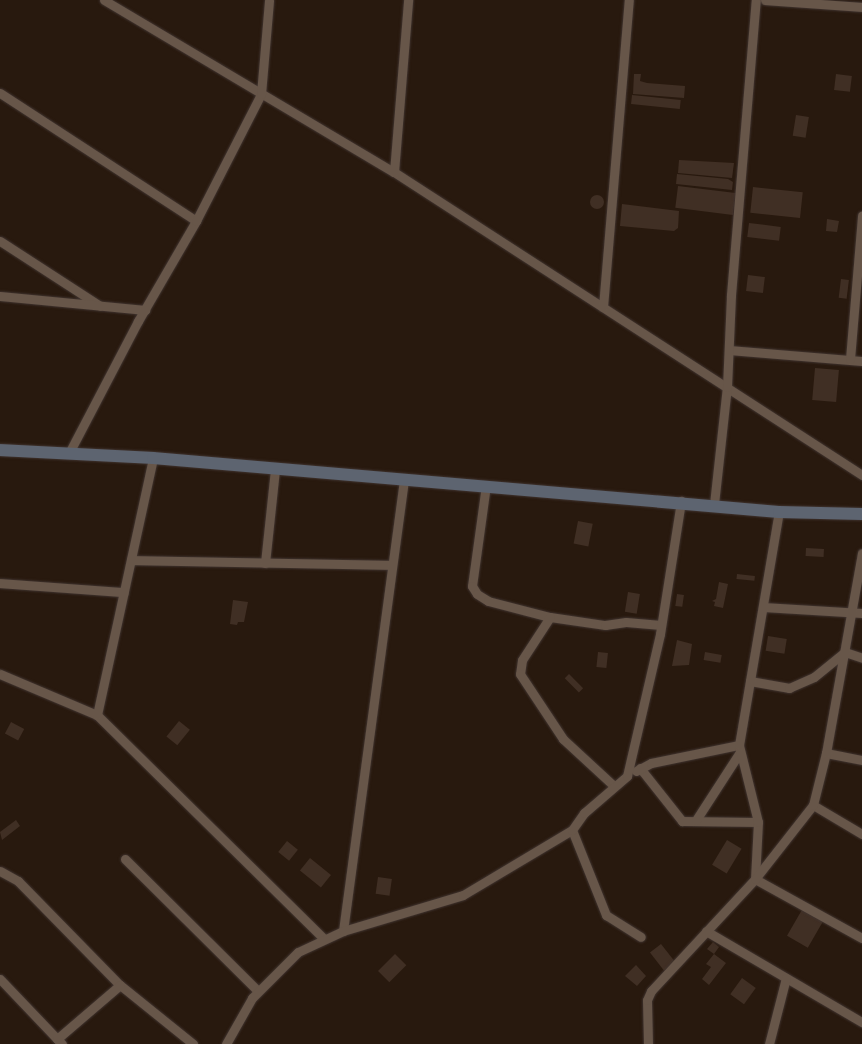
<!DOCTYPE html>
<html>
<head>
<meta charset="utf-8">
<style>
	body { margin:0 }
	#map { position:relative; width:862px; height:1044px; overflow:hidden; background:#28190e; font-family:"Nunito Sans",sans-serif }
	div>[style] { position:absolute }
	.building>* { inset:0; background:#402f24; transform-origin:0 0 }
	.round { border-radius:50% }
	.roads { filter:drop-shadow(0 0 1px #403430) drop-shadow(0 0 1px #403430) }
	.street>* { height:9px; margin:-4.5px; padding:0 4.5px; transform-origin:4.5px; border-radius:4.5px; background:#675649 }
	.secondary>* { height:12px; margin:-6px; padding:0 6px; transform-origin:6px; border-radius:6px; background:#5d6470 }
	span { translate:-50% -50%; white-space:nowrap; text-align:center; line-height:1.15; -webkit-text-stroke:4px #1e1006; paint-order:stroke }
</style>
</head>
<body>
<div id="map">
	<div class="building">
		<i style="clip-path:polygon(634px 74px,641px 74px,640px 81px,647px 83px,685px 86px,684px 98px,633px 94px)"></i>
		<i style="left:836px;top:74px;width:16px;height:16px;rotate:7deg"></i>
		<i style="left:632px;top:95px;width:49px;height:9px;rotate:6deg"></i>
		<i style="left:796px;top:115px;width:13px;height:21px;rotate:9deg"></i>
		<i style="clip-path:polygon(679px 160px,734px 163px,732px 178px,678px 173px)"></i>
		<i style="clip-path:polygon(677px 174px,728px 179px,733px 182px,732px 190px,676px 184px)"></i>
		<i style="left:678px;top:186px;width:58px;height:22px;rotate:7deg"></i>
		<i style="left:753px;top:187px;width:50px;height:26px;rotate:6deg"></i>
		<i class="round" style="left:590px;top:195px;width:14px;height:14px"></i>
		<i style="clip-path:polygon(622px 204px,679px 211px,678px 228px,674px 231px,620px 226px)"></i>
		<i style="clip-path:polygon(827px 219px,839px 221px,837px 232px,826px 231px)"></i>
		<i style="left:749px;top:223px;width:32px;height:14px;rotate:7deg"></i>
		<i style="left:748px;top:275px;width:17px;height:16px;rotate:7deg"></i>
		<i style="left:841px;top:279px;width:8px;height:19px;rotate:7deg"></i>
		<i style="left:815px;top:368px;width:24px;height:32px;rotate:5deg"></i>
		<i style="left:578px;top:521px;width:15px;height:23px;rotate:11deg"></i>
		<i style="left:806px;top:548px;width:18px;height:8px;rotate:3deg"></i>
		<i style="left:737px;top:574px;width:18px;height:5px;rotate:6deg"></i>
		<i style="clip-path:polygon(719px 582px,728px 584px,723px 608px,714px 606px,715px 602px,712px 601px,716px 599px)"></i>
		<i style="left:628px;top:592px;width:12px;height:20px;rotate:9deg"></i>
		<i style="left:677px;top:594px;width:7px;height:12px;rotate:8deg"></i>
		<i style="clip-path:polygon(233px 600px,248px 602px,244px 622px,238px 622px,237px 625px,230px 624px)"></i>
		<i style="left:768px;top:636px;width:19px;height:15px;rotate:9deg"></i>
		<i style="clip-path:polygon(677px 640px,692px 644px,689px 665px,672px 666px)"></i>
		<i style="left:598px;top:652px;width:10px;height:15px;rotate:6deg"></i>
		<i style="left:705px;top:652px;width:17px;height:8px;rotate:10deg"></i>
		<i style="left:569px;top:674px;width:20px;height:6px;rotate:45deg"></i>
		<i style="left:179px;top:721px;width:14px;height:20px;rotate:39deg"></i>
		<i style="left:11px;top:722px;width:15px;height:13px;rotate:28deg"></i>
		<i style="clip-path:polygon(16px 820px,20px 826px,2px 840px,0 832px)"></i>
		<i style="left:727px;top:840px;width:17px;height:29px;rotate:31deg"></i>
		<i style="left:287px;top:841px;width:14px;height:14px;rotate:39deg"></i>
		<i style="left:310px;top:858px;width:27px;height:16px;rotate:39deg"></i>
		<i style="left:378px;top:877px;width:14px;height:17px;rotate:8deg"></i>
		<i style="left:803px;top:908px;width:24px;height:32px;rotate:30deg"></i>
		<i style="clip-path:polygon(713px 942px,719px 947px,714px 954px,707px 949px)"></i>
		<i style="left:661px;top:944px;width:23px;height:14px;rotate:52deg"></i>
		<i style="left:395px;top:954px;width:16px;height:24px;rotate:45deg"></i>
		<i style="clip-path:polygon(714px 954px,726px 963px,709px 985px,702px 979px,711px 967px,706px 964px)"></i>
		<i style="clip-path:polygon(636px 965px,646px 976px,637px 986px,625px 976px)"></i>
		<i style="left:742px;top:978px;width:17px;height:20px;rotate:36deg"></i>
	</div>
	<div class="roads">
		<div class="street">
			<i style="left:104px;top:0;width:337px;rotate:30.7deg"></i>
			<i style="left:394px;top:172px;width:558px;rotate:32.92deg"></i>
			<i style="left:765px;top:0;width:97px;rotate:4.1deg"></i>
			<i style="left:0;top:93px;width:234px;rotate:33.1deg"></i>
			<i style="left:394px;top:172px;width:173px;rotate:-85.3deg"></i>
			<i style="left:0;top:241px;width:119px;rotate:33deg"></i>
			<i style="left:0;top:296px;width:146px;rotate:5.5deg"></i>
			<i style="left:603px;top:307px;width:308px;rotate:-85.2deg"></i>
			<i style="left:729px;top:350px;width:133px;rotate:4.7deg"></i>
			<i style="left:850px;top:359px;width:144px;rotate:-85.2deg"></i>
			<i style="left:69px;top:453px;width:149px;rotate:-62.4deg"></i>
			<i style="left:138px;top:321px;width:116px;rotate:-59.9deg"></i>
			<i style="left:196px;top:221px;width:143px;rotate:-62.9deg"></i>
			<i style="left:261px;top:94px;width:94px;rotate:-85.1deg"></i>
			<i style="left:486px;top:485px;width:102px;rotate:97.9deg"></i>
			<i style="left:472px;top:586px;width:9px;rotate:58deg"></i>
			<i style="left:477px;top:594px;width:13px;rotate:32deg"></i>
			<i style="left:488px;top:601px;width:64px;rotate:14.5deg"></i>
			<i style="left:550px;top:617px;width:56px;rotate:8.3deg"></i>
			<i style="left:605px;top:625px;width:21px;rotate:-8deg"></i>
			<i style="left:626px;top:622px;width:35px;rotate:5deg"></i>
			<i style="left:714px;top:504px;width:118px;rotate:-83.7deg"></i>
			<i style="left:727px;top:387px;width:92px;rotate:-87.5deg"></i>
			<i style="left:731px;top:295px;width:296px;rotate:-85.2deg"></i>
			<i style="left:131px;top:560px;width:261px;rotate:1.1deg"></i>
			<i style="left:265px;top:563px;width:94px;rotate:-83.9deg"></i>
			<i style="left:0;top:583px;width:124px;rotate:4.2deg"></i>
			<i style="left:763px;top:607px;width:99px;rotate:3.5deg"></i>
			<i style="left:550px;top:617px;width:51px;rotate:123.1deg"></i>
			<i style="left:522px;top:660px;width:14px;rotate:98deg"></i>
			<i style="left:520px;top:674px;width:78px;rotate:56.5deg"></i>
			<i style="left:563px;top:739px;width:69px;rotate:42.7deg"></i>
			<i style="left:0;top:674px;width:105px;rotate:22.9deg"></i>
			<i style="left:97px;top:715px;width:319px;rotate:44.6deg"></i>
			<i style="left:750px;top:681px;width:40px;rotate:10deg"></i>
			<i style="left:789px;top:688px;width:27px;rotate:-24deg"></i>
			<i style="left:814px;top:677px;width:40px;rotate:-39deg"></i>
			<i style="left:845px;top:652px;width:18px;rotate:19deg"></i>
			<i style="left:97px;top:715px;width:263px;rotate:-77.7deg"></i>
			<i style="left:826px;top:753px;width:37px;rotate:11deg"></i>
			<i style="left:640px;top:768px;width:68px;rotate:51.6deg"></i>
			<i style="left:682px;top:821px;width:76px;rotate:0.8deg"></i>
			<i style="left:636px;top:771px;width:17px;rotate:-28deg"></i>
			<i style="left:651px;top:763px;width:90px;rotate:-11.6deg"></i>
			<i style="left:813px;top:805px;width:57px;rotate:30.6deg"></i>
			<i style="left:696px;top:820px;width:81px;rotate:-57.1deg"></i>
			<i style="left:572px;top:830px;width:92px;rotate:68.2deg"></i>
			<i style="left:606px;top:915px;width:41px;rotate:32.2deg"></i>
			<i style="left:125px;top:859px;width:187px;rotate:44.8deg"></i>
			<i style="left:0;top:871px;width:21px;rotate:29deg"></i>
			<i style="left:18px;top:881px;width:146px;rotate:45.6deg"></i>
			<i style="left:120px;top:985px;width:94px;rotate:38.9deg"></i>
			<i style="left:755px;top:879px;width:57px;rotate:-87deg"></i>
			<i style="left:758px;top:822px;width:79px;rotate:-103.9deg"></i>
			<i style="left:739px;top:745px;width:236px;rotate:-80.3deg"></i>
			<i style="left:755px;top:879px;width:122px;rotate:28.9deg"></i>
			<i style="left:343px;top:931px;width:456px;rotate:-82.3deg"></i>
			<i style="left:706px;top:931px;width:181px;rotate:30.3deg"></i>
			<i style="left:0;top:979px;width:90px;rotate:46.4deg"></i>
			<i style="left:57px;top:1039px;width:83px;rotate:-40.6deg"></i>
			<i style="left:226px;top:1044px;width:53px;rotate:-60.5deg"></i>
			<i style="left:252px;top:998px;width:65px;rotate:-45deg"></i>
			<i style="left:298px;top:952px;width:50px;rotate:-25deg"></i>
			<i style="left:343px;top:931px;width:125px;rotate:-16.7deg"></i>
			<i style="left:463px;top:895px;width:127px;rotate:-30.8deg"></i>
			<i style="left:572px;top:830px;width:21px;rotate:-55deg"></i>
			<i style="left:584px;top:813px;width:57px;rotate:-40.7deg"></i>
			<i style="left:627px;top:776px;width:146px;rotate:-76.9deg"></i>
			<i style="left:660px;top:634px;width:135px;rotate:-81deg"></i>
			<i style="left:648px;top:1044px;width:44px;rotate:-91.3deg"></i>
			<i style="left:647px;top:1000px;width:10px;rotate:-66deg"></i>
			<i style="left:651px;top:991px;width:153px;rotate:-47.1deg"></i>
			<i style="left:755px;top:879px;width:94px;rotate:-51.9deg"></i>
			<i style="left:813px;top:805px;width:54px;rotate:-76deg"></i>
			<i style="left:826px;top:753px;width:203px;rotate:-79.8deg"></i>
			<i style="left:769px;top:1044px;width:68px;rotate:-75.6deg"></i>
		</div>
		<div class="secondary">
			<i style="left:0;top:450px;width:153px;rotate:3deg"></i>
			<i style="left:153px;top:458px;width:628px;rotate:4.93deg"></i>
			<i style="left:779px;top:512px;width:83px;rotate:1.4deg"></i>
		</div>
	</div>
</div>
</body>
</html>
